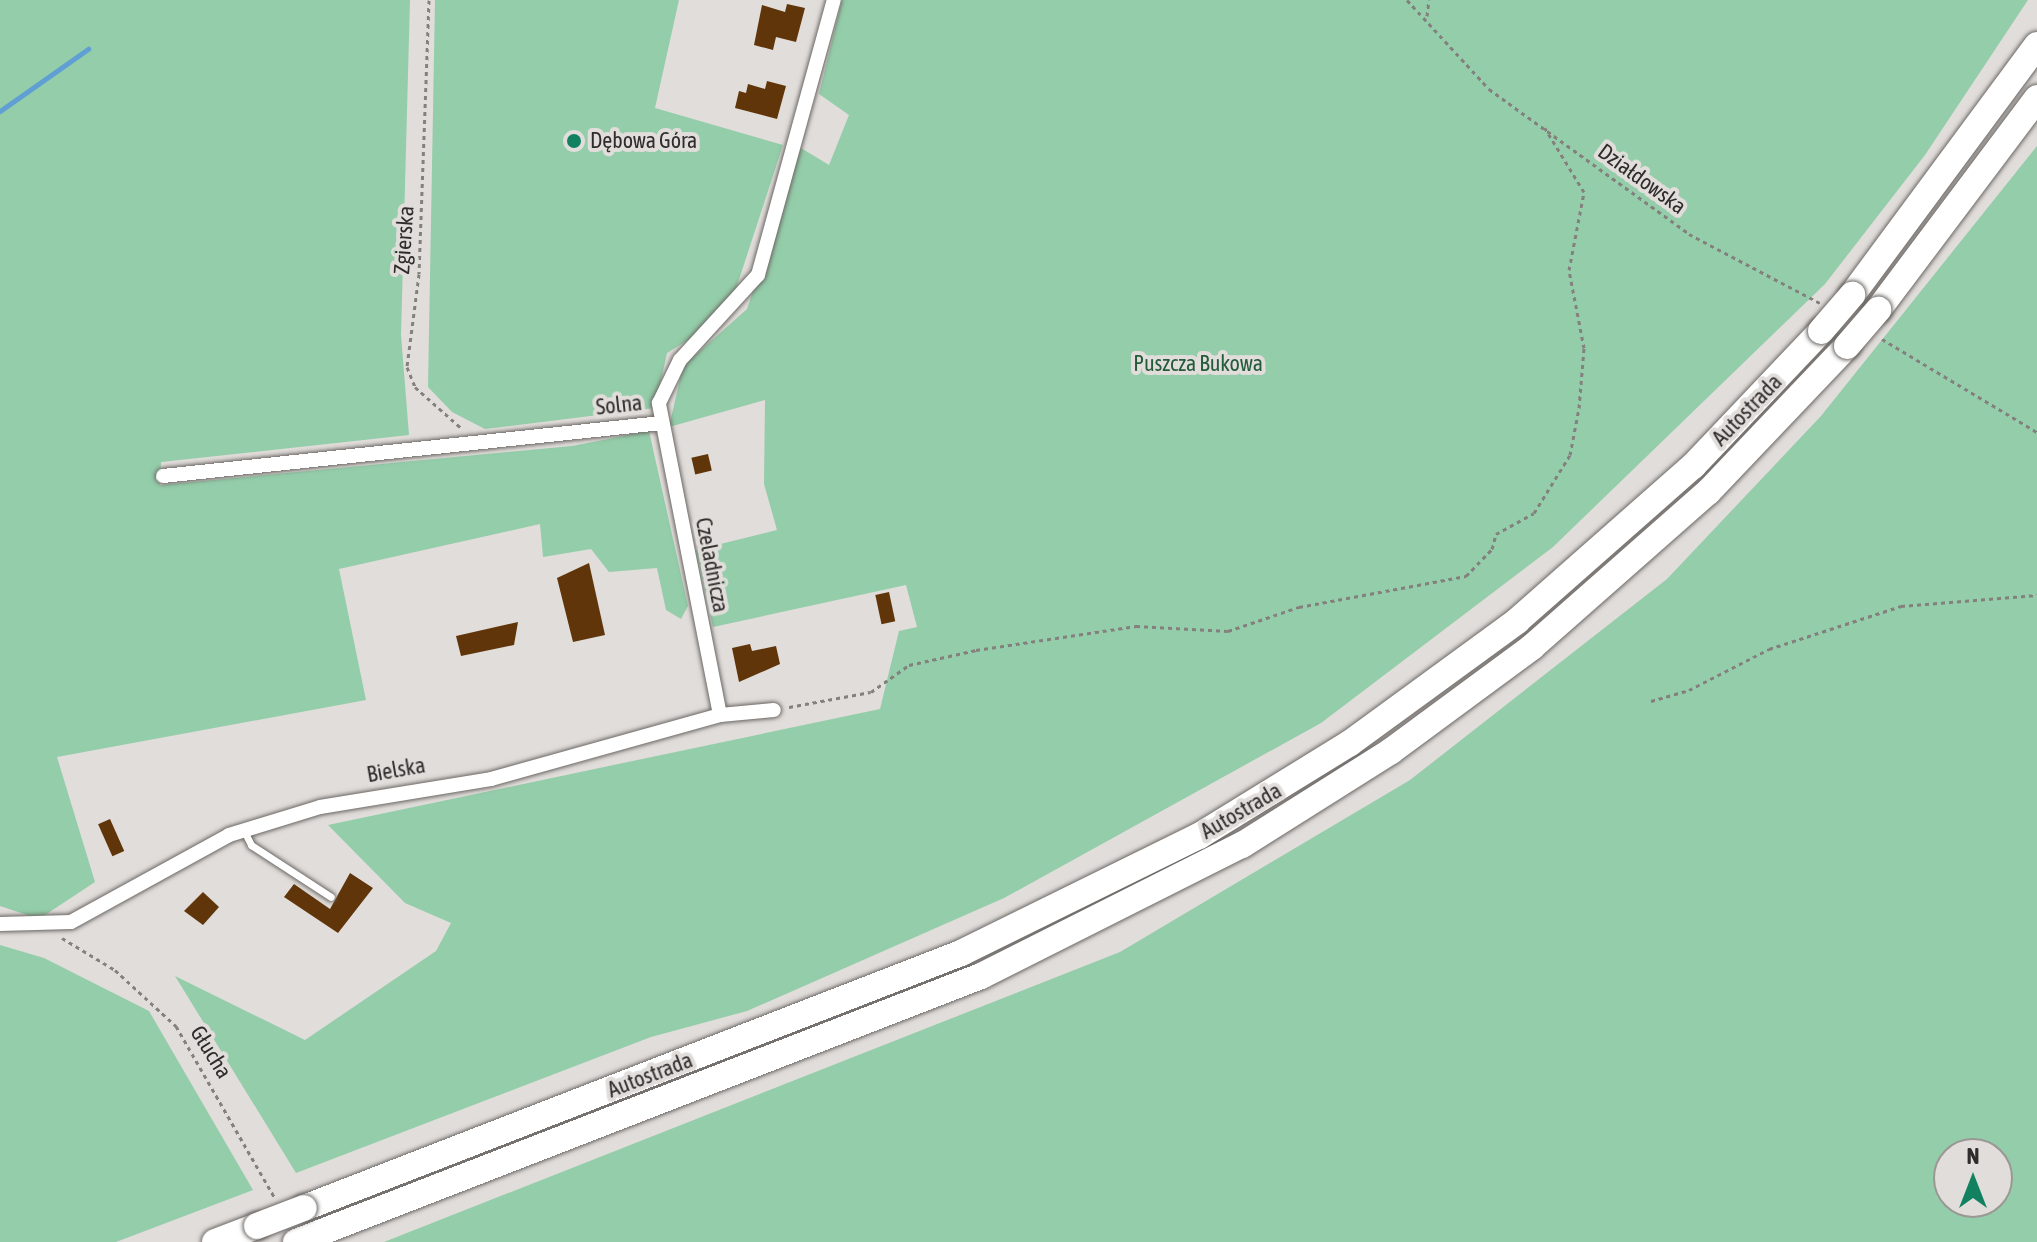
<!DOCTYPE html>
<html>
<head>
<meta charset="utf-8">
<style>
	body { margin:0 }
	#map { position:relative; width:2037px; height:1242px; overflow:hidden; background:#e1ddda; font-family:"Asap Condensed",sans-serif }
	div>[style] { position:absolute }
	.green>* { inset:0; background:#94cda9 }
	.stream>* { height:5px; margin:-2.5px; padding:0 2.5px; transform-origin:2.5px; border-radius:2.5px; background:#609fd4 }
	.building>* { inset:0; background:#60350a; transform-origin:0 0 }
	.path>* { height:3px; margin-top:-1.5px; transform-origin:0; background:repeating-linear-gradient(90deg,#83807e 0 4px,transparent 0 8px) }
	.roads { filter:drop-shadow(0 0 2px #6b6764) drop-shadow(0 0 2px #6b6764) }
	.lane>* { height:7px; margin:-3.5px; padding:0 3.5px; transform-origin:3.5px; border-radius:3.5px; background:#fff }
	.street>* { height:14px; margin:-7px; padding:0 7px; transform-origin:7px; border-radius:7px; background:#fff }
	.highway>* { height:26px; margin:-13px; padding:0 13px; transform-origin:13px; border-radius:13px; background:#fff }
	.bridges { filter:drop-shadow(0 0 2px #6b6764) drop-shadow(0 0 2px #6b6764) }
	.highway-bridge>* { height:26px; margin:-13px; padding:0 13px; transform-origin:13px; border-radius:13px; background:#fff }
	.dots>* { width:22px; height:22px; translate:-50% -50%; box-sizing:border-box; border:4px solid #e1ddda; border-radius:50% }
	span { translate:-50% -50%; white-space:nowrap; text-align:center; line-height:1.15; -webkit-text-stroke:8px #e1ddda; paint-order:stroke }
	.poi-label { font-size:22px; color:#2f2d2c }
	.left { translate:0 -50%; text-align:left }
	.street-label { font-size:22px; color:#2f2d2c }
	.park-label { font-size:22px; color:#235b3b }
	.north { position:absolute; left:1933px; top:1138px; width:80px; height:80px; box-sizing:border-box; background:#e1ddda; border:2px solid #9a9794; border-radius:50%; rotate:0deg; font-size:22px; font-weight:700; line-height:32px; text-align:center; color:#2f2d2c }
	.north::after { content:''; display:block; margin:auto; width:28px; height:36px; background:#12815f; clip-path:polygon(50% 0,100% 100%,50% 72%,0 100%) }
</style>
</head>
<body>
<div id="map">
	<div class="green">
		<i style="clip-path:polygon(0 0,410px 0,401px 335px,409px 435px,161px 462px,160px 485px,572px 446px,649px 431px,688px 606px,681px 619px,666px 610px,657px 568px,609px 572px,591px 549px,543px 557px,540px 524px,339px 569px,366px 700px,57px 757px,95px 882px,39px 919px,0 906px)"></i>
		<i style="clip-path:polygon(435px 0,679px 0,655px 108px,783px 145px,733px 298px,701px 332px,667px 353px,655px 408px,485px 429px,452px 412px,428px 387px)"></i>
		<i style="clip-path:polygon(842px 0,2028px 0,1925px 155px,1825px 284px,1553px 547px,1321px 723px,1004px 898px,747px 1011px,651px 1037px,296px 1173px,175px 976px,305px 1040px,436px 951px,451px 923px,405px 903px,328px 825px,880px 709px,899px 631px,917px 627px,906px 585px,713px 627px,696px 550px,777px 530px,764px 484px,765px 400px,669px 427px,683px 366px,747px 309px,801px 148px,829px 165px,849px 115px,819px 94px)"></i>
		<i style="clip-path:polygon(evenodd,2037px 146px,2037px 1242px,384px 1242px,1120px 952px,1410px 780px,1667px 579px,1821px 416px,2037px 146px,1997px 1154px,1997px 1202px,1949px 1202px,1949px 1154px,1997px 1154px)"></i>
		<i style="clip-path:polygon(0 945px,44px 958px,149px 1011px,253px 1190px,116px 1242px,0 1242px)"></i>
	</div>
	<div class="stream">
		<i style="left:0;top:111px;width:108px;rotate:-35.2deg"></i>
	</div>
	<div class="building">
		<i style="clip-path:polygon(787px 4px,805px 8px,796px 42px,776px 37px,773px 50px,754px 45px,762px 5px,785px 12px)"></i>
		<i style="clip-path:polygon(767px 81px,786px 86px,777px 119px,735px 108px,739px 91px,746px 93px,748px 84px,765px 89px)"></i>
		<i style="left:708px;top:454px;width:17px;height:17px;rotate:77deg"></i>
		<i style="clip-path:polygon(589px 563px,605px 635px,573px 642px,557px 578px)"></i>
		<i style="left:889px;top:592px;width:30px;height:14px;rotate:78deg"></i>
		<i style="clip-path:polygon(518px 622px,514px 645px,461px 656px,456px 636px)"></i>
		<i style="clip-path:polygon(750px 644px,752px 651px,776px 646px,780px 664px,739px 682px,732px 648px)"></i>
		<i style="left:110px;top:819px;width:35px;height:13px;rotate:66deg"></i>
		<i style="clip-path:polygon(350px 873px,373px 888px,338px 933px,284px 897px,294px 884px,330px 909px)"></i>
		<i style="clip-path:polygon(203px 892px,219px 907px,203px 925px,184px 911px)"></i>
	</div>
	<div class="path">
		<i style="left:429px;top:0;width:274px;rotate:92.1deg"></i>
		<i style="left:419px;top:274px;width:94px;rotate:97.4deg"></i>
		<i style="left:407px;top:367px;width:22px;rotate:68deg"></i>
		<i style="left:415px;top:387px;width:62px;rotate:41.7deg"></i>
		<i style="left:1407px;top:0;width:121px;rotate:47.3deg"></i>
		<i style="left:1489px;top:89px;width:247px;rotate:35.9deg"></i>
		<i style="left:1689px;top:234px;width:148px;rotate:27.8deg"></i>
		<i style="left:1427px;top:16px;width:16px;rotate:-83deg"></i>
		<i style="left:1882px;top:339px;width:181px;rotate:31deg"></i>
		<i style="left:1651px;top:701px;width:40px;rotate:-16deg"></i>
		<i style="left:1689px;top:690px;width:90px;rotate:-27.1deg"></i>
		<i style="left:1769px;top:649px;width:139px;rotate:-18deg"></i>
		<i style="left:1901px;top:606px;width:136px;rotate:-4.6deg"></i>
		<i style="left:789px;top:707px;width:83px;rotate:-10.4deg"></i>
		<i style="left:871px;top:692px;width:47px;rotate:-35.4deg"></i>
		<i style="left:909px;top:665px;width:69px;rotate:-12.6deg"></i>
		<i style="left:976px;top:650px;width:162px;rotate:-8.5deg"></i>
		<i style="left:1136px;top:626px;width:92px;rotate:3.1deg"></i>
		<i style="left:1228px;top:631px;width:75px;rotate:-18.7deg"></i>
		<i style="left:1299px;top:607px;width:170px;rotate:-10.5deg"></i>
		<i style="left:1466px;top:576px;width:37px;rotate:-46deg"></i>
		<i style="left:1492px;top:549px;width:16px;rotate:-75deg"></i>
		<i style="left:1496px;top:534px;width:43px;rotate:-28.9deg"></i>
		<i style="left:1534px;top:513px;width:68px;rotate:-58.2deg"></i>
		<i style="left:1570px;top:455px;width:48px;rotate:-79.2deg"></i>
		<i style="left:1579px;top:408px;width:60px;rotate:-85.2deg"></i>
		<i style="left:1584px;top:348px;width:79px;rotate:-100.9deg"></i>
		<i style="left:1569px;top:270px;width:79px;rotate:-79.1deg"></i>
		<i style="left:1584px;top:192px;width:75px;rotate:-121.4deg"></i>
		<i style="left:62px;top:938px;width:62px;rotate:31.1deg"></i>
		<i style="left:115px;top:970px;width:83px;rotate:42.6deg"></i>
		<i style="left:176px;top:1026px;width:198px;rotate:60.1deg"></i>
	</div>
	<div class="roads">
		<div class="lane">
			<i style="left:244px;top:831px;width:16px;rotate:63deg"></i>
			<i style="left:251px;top:845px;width:95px;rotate:33deg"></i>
		</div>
		<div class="street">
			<i style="left:163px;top:476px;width:501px;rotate:-6.07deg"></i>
			<i style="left:720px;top:715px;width:318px;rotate:-101.1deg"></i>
			<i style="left:659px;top:403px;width:48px;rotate:-64deg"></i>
			<i style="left:680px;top:360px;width:115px;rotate:-47.5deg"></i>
			<i style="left:758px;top:275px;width:285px;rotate:-74.6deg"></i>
			<i style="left:0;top:924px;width:71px;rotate:-1.6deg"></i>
			<i style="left:71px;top:922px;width:180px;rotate:-28.8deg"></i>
			<i style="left:229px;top:835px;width:95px;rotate:-17.1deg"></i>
			<i style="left:320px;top:807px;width:173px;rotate:-9.3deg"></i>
			<i style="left:491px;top:779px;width:238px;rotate:-15.6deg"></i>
			<i style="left:720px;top:715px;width:54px;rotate:-5.3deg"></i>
		</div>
		<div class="highway">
			<i style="left:1852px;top:295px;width:311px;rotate:-53.5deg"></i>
			<i style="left:1878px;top:310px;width:265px;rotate:-53.1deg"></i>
			<i style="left:304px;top:1208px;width:705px;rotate:-21.21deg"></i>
			<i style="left:961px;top:953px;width:265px;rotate:-26.2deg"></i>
			<i style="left:1199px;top:836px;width:177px;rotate:-31.6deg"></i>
			<i style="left:1350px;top:743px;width:207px;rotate:-36.1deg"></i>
			<i style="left:1517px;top:621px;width:235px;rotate:-41.4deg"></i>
			<i style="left:1693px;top:466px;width:186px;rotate:-46.5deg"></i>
			<i style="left:215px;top:1242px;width:45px;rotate:-20.9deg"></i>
			<i style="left:296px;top:1242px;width:735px;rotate:-21.22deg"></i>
			<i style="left:981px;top:976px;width:292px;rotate:-26.7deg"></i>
			<i style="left:1242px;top:845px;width:176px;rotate:-32.2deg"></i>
			<i style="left:1391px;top:751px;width:175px;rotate:-36.4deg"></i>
			<i style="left:1532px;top:647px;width:235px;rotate:-41.4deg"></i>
			<i style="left:1708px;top:492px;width:202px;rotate:-46.4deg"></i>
		</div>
	</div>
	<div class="bridges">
		<div class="highway-bridge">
			<i style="left:1821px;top:331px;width:48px;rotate:-49.3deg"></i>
			<i style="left:1847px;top:346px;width:48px;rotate:-49.3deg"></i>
			<i style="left:257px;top:1226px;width:50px;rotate:-21deg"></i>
		</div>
	</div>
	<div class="dots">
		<i style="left:574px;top:141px;background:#12815f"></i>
	</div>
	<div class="poi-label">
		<span class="left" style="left:590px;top:141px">Dębowa Góra</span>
	</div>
	<div class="street-label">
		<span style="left:1642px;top:179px;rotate:36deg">Działdowska</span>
		<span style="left:404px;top:240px;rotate:-86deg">Zgierska</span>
		<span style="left:619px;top:405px;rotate:-6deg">Solna</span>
		<span style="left:1747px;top:410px;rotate:-46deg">Autostrada</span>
		<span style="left:712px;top:565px;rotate:79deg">Czeladnicza</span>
		<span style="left:396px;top:770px;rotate:-10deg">Bielska</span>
		<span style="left:1241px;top:811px;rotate:-30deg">Autostrada</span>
		<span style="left:211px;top:1052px;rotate:58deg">Głucha</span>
		<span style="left:650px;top:1075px;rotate:-21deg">Autostrada</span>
	</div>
	<div class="park-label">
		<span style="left:1198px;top:364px">Puszcza Bukowa</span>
	</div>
	<div class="north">N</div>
</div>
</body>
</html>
